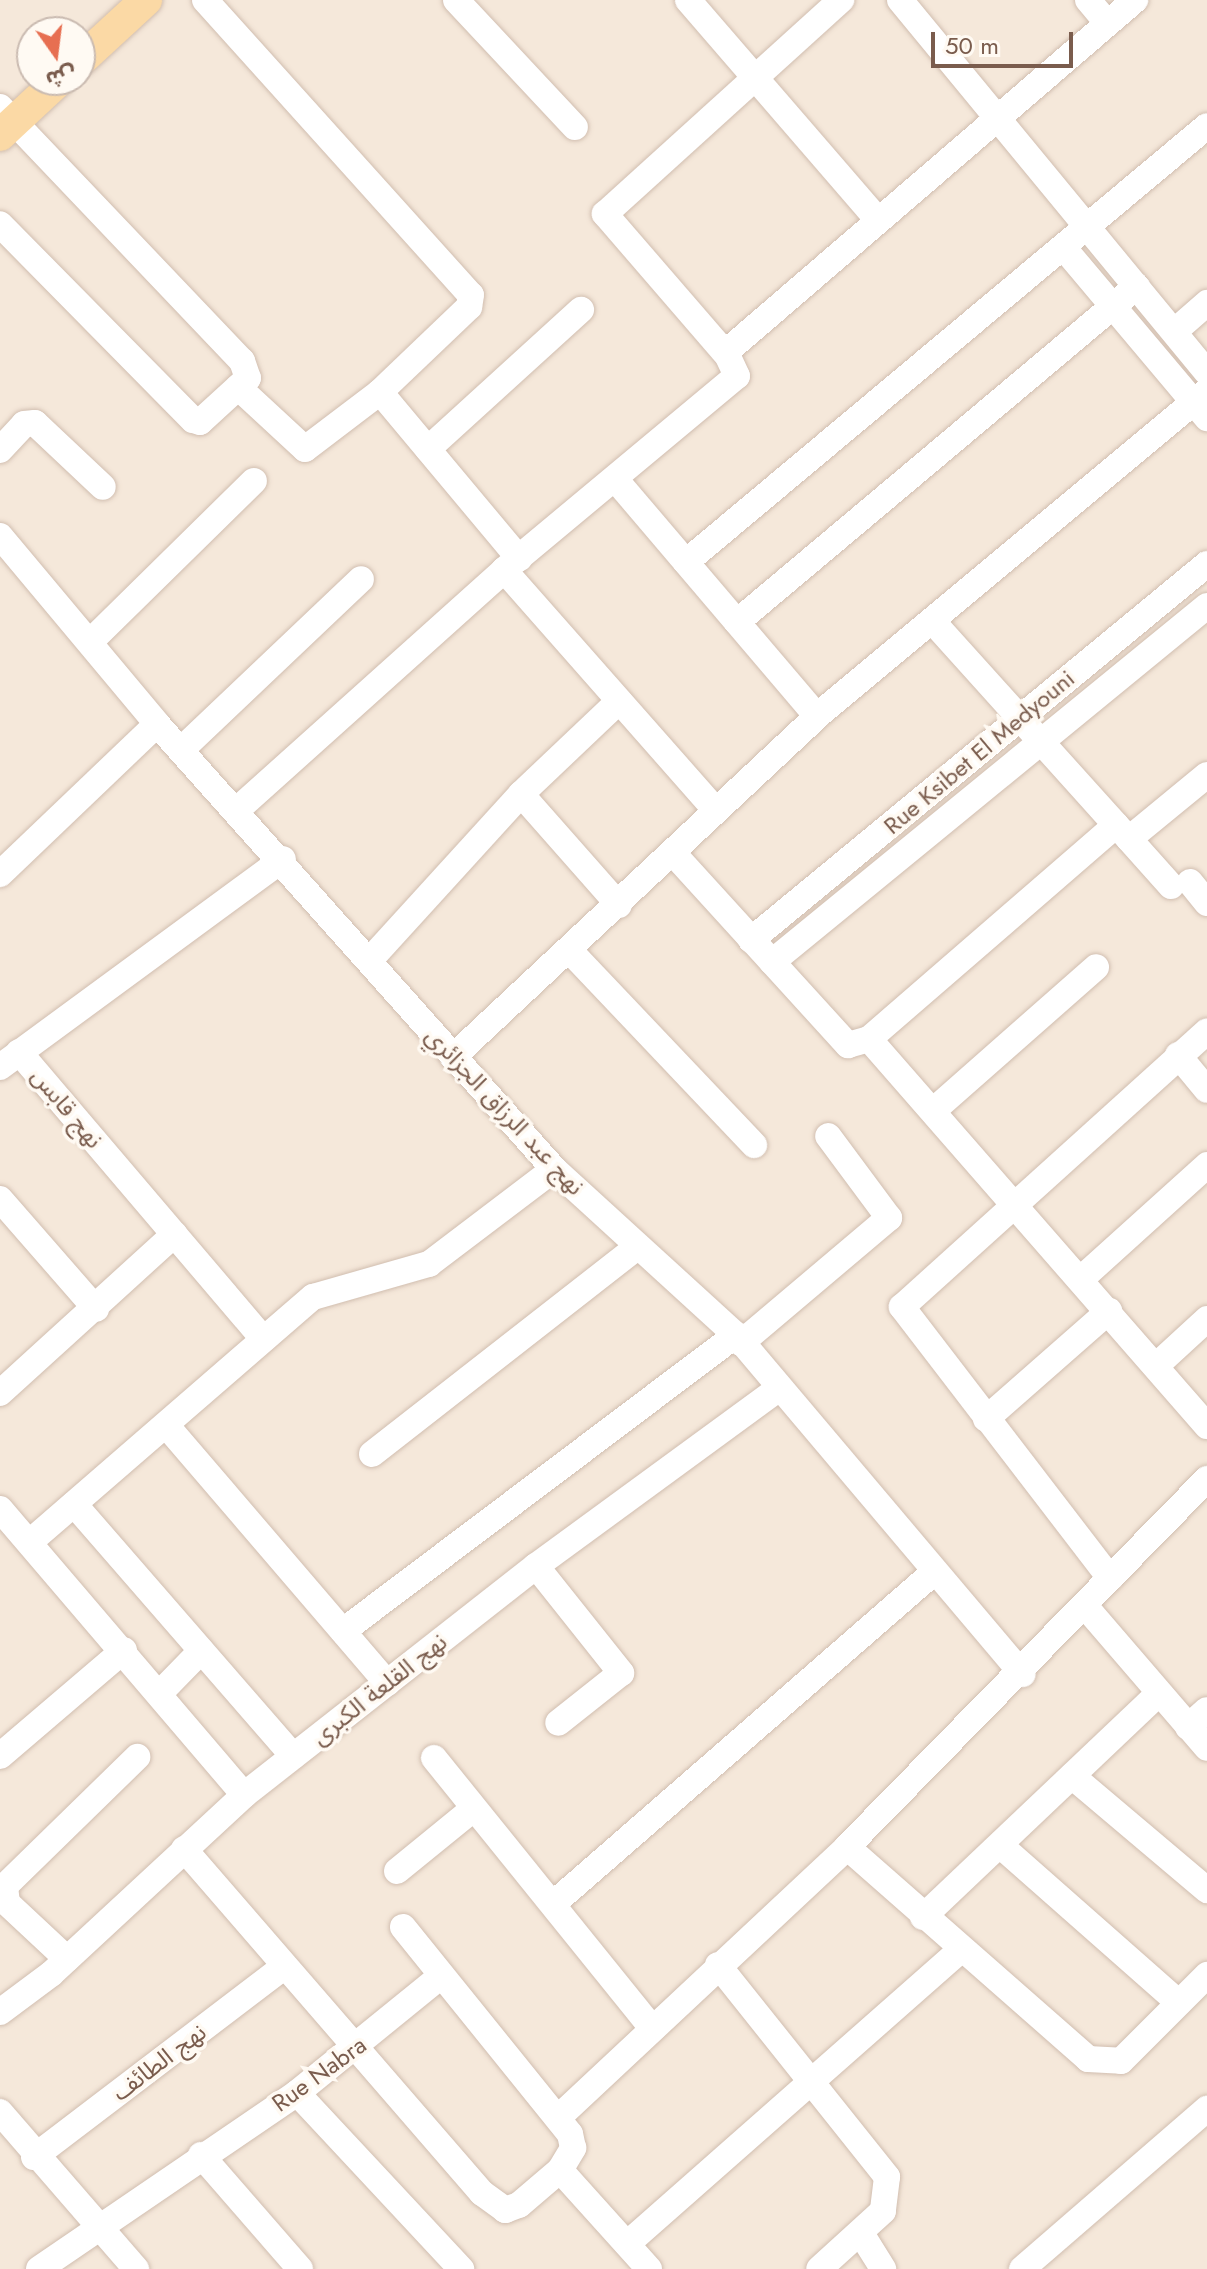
<!DOCTYPE html>
<html>
<head>
<meta charset="utf-8">
<style>
	body { margin:0 }
	#map { position:relative; width:1207px; height:2269px; overflow:hidden; background:#fdf6ec; font-family:Jost,"Noto Sans Arabic",sans-serif }
	div>[style] { position:absolute }
	.residential>* { inset:0; background:#f5e8da }
	.roads { filter:drop-shadow(0 0 2px #d1beb0) drop-shadow(0 0 2px #d1beb0) }
	.minor>* { height:26px; margin:-13px; padding:0 13px; transform-origin:13px; border-radius:13px; background:#fff }
	.major>* { height:32px; margin:-16px; padding:0 16px; transform-origin:16px; border-radius:16px; background:#fbd9a5 }
	span { translate:-50% -50%; white-space:nowrap; text-align:center; line-height:1.15; -webkit-text-stroke:7px #fffaf3; paint-order:stroke }
	.street-label { font-size:24px; color:#7a5c4d }
	.north { position:absolute; left:16px; top:16px; width:80px; height:80px; box-sizing:border-box; background:#fffaf3; border:2px solid #cabbb1; border-radius:50%; rotate:166deg; font-size:22px; font-weight:700; line-height:32px; text-align:center; color:#7a5c4d }
	.north::after { content:''; display:block; margin:auto; width:28px; height:36px; background:#e76f51; clip-path:polygon(50% 0,100% 100%,50% 72%,0 100%) }
	.scale { position:absolute; left:931px; top:32px; width:142px; height:36px; box-sizing:border-box; border:4px solid #7a5c4d; border-top:0; padding-left:10px; font-size:24px; line-height:28px; white-space:nowrap; color:#7a5c4d; -webkit-text-stroke:6px #fffaf3; paint-order:stroke }
</style>
</head>
<body>
<div id="map">
	<div class="residential">
		<i style="clip-path:polygon(evenodd,0 0,1207px 0,1207px 2269px,0 2269px,0 0,32px 32px,80px 32px,80px 80px,32px 80px,32px 32px)"></i>
	</div>
	<div class="roads">
		<div class="minor">
			<i style="left:205px;top:0;width:397px;rotate:48deg"></i>
			<i style="left:471px;top:295px;width:12px;rotate:99deg"></i>
			<i style="left:469px;top:307px;width:123px;rotate:136.3deg"></i>
			<i style="left:380px;top:392px;width:94px;rotate:142.8deg"></i>
			<i style="left:305px;top:449px;width:91px;rotate:-137.2deg"></i>
			<i style="left:456px;top:0;width:174px;rotate:46.9deg"></i>
			<i style="left:688px;top:0;width:289px;rotate:49.2deg"></i>
			<i style="left:900px;top:0;width:482px;rotate:50.5deg"></i>
			<i style="left:1088px;top:0;width:30px;rotate:50deg"></i>
			<i style="left:0;top:107px;width:351px;rotate:46.4deg"></i>
			<i style="left:242px;top:361px;width:18px;rotate:71deg"></i>
			<i style="left:248px;top:378px;width:65px;rotate:137.5deg"></i>
			<i style="left:200px;top:422px;width:7px;rotate:-164deg"></i>
			<i style="left:193px;top:420px;width:275px;rotate:-134.6deg"></i>
			<i style="left:1063px;top:247px;width:224px;rotate:49.9deg"></i>
			<i style="left:1175px;top:331px;width:43px;rotate:-41.2deg"></i>
			<i style="left:725px;top:353px;width:184px;rotate:-130.8deg"></i>
			<i style="left:605px;top:214px;width:319px;rotate:-42.2deg"></i>
			<i style="left:380px;top:392px;width:217px;rotate:50.1deg"></i>
			<i style="left:428px;top:449px;width:207px;rotate:-42.3deg"></i>
			<i style="left:0;top:450px;width:35px;rotate:-47deg"></i>
			<i style="left:24px;top:424px;width:11px;rotate:-5deg"></i>
			<i style="left:35px;top:423px;width:93px;rotate:43.3deg"></i>
			<i style="left:616px;top:480px;width:310px;rotate:49.6deg"></i>
			<i style="left:0;top:536px;width:245px;rotate:50.1deg"></i>
			<i style="left:157px;top:724px;width:596px;rotate:48.26deg"></i>
			<i style="left:554px;top:1169px;width:246px;rotate:42.4deg"></i>
			<i style="left:736px;top:1335px;width:444px;rotate:49.8deg"></i>
			<i style="left:686px;top:562px;width:679px;rotate:-39.92deg"></i>
			<i style="left:504px;top:570px;width:319px;rotate:48.6deg"></i>
			<i style="left:737px;top:622px;width:522px;rotate:-40.03deg"></i>
			<i style="left:92px;top:640px;width:227px;rotate:-44.5deg"></i>
			<i style="left:181px;top:750px;width:248px;rotate:-43.5deg"></i>
			<i style="left:521px;top:794px;width:148px;rotate:48.6deg"></i>
			<i style="left:238px;top:809px;width:358px;rotate:-41.9deg"></i>
			<i style="left:504px;top:570px;width:303px;rotate:-39.8deg"></i>
			<i style="left:737px;top:376px;width:26px;rotate:-115deg"></i>
			<i style="left:726px;top:352px;width:540px;rotate:-40.72deg"></i>
			<i style="left:1116px;top:825px;width:19px;rotate:47deg"></i>
			<i style="left:1129px;top:839px;width:101px;rotate:-39.4deg"></i>
			<i style="left:1129px;top:839px;width:63px;rotate:48.2deg"></i>
			<i style="left:673px;top:853px;width:260px;rotate:47.7deg"></i>
			<i style="left:848px;top:1045px;width:22px;rotate:-16deg"></i>
			<i style="left:869px;top:1039px;width:514px;rotate:48.87deg"></i>
			<i style="left:0;top:874px;width:217px;rotate:-43.7deg"></i>
			<i style="left:1190px;top:882px;width:27px;rotate:51deg"></i>
			<i style="left:751px;top:940px;width:591px;rotate:-39.51deg"></i>
			<i style="left:569px;top:950px;width:269px;rotate:46.5deg"></i>
			<i style="left:370px;top:960px;width:224px;rotate:-47.7deg"></i>
			<i style="left:521px;top:794px;width:135px;rotate:-43.5deg"></i>
			<i style="left:772px;top:962px;width:562px;rotate:-39.3deg"></i>
			<i style="left:869px;top:1039px;width:327px;rotate:-40.9deg"></i>
			<i style="left:1116px;top:825px;width:275px;rotate:-132deg"></i>
			<i style="left:19px;top:1052px;width:377px;rotate:49.6deg"></i>
			<i style="left:1178px;top:1055px;width:45px;rotate:50.4deg"></i>
			<i style="left:453px;top:1057px;width:499px;rotate:-43.1deg"></i>
			<i style="left:817px;top:716px;width:508px;rotate:-39.81deg"></i>
			<i style="left:0;top:1067px;width:351px;rotate:-36.3deg"></i>
			<i style="left:934px;top:1110px;width:216px;rotate:-41.4deg"></i>
			<i style="left:0;top:1199px;width:146px;rotate:48.9deg"></i>
			<i style="left:1081px;top:1279px;width:170px;rotate:-42.1deg"></i>
			<i style="left:741px;top:1343px;width:194px;rotate:-40.2deg"></i>
			<i style="left:889px;top:1218px;width:102px;rotate:-126.6deg"></i>
			<i style="left:1157px;top:1365px;width:68px;rotate:-42.6deg"></i>
			<i style="left:0;top:1393px;width:236px;rotate:-42.3deg"></i>
			<i style="left:986px;top:1419px;width:164px;rotate:-41.3deg"></i>
			<i style="left:166px;top:1425px;width:340px;rotate:49.4deg"></i>
			<i style="left:372px;top:1454px;width:336px;rotate:-38deg"></i>
			<i style="left:74px;top:1504px;width:334px;rotate:49deg"></i>
			<i style="left:0;top:1509px;width:376px;rotate:49.5deg"></i>
			<i style="left:31px;top:1541px;width:373px;rotate:-40.9deg"></i>
			<i style="left:313px;top:1297px;width:121px;rotate:-15.9deg"></i>
			<i style="left:429px;top:1264px;width:157px;rotate:-37.2deg"></i>
			<i style="left:536px;top:1566px;width:137px;rotate:51.5deg"></i>
			<i style="left:621px;top:1673px;width:80px;rotate:141.6deg"></i>
			<i style="left:1110px;top:1578px;width:342px;rotate:-127.5deg"></i>
			<i style="left:902px;top:1307px;width:411px;rotate:-42.1deg"></i>
			<i style="left:1085px;top:1606px;width:187px;rotate:49.3deg"></i>
			<i style="left:343px;top:1631px;width:492px;rotate:-37deg"></i>
			<i style="left:160px;top:1693px;width:59px;rotate:-45.7deg"></i>
			<i style="left:1188px;top:1727px;width:25px;rotate:-42deg"></i>
			<i style="left:0;top:1756px;width:163px;rotate:-40.5deg"></i>
			<i style="left:434px;top:1758px;width:348px;rotate:51.1deg"></i>
			<i style="left:1072px;top:1776px;width:177px;rotate:40.2deg"></i>
			<i style="left:1001px;top:1846px;width:237px;rotate:41.4deg"></i>
			<i style="left:847px;top:1847px;width:321px;rotate:41.3deg"></i>
			<i style="left:1088px;top:2059px;width:33px;rotate:3deg"></i>
			<i style="left:1121px;top:2061px;width:122px;rotate:-45deg"></i>
			<i style="left:184px;top:1849px;width:455px;rotate:49.1deg"></i>
			<i style="left:482px;top:2193px;width:29px;rotate:36deg"></i>
			<i style="left:505px;top:2210px;width:15px;rotate:-20deg"></i>
			<i style="left:519px;top:2205px;width:54px;rotate:-40.5deg"></i>
			<i style="left:560px;top:2170px;width:26px;rotate:-59deg"></i>
			<i style="left:573px;top:2148px;width:14px;rotate:-102deg"></i>
			<i style="left:570px;top:2134px;width:266px;rotate:-128.9deg"></i>
			<i style="left:397px;top:1871px;width:98px;rotate:-39.2deg"></i>
			<i style="left:553px;top:1904px;width:504px;rotate:-41.06deg"></i>
			<i style="left:923px;top:1917px;width:325px;rotate:-43.5deg"></i>
			<i style="left:67px;top:1959px;width:82px;rotate:-137deg"></i>
			<i style="left:7px;top:1903px;width:17px;rotate:-97deg"></i>
			<i style="left:5px;top:1886px;width:185px;rotate:-44.3deg"></i>
			<i style="left:718px;top:1965px;width:271px;rotate:51.4deg"></i>
			<i style="left:887px;top:2177px;width:34px;rotate:97deg"></i>
			<i style="left:883px;top:2211px;width:86px;rotate:137.8deg"></i>
			<i style="left:0;top:2012px;width:64px;rotate:-36.7deg"></i>
			<i style="left:51px;top:1974px;width:263px;rotate:-42.8deg"></i>
			<i style="left:244px;top:1795px;width:371px;rotate:-38.1deg"></i>
			<i style="left:536px;top:1566px;width:300px;rotate:-36.2deg"></i>
			<i style="left:297px;top:2093px;width:241px;rotate:47deg"></i>
			<i style="left:0;top:2112px;width:208px;rotate:49.1deg"></i>
			<i style="left:561px;top:2115px;width:392px;rotate:-43.1deg"></i>
			<i style="left:847px;top:1847px;width:515px;rotate:-45.63deg"></i>
			<i style="left:201px;top:2155px;width:151px;rotate:49deg"></i>
			<i style="left:34px;top:2157px;width:313px;rotate:-37.3deg"></i>
			<i style="left:560px;top:2170px;width:133px;rotate:48deg"></i>
			<i style="left:862px;top:2235px;width:40px;rotate:58deg"></i>
			<i style="left:627px;top:2244px;width:445px;rotate:-41.4deg"></i>
			<i style="left:39px;top:2269px;width:312px;rotate:-34.3deg"></i>
			<i style="left:297px;top:2093px;width:186px;rotate:-39.1deg"></i>
			<i style="left:1022px;top:2269px;width:245px;rotate:-40.9deg"></i>
		</div>
		<div class="major">
			<i style="left:80px;top:61px;width:90px;rotate:-42.7deg"></i>
			<i style="left:0;top:135px;width:81px;rotate:-43deg"></i>
		</div>
	</div>
	<div class="street-label">
		<span style="left:979px;top:752px;rotate:-40deg">Rue Ksibet El Medyouni</span>
		<span style="left:67px;top:1108px;rotate:50deg">نهج قابس</span>
		<span style="left:505px;top:1111px;rotate:47deg">نهج عبد الرزاق الجزائري</span>
		<span style="left:379px;top:1689px;rotate:-38deg">نهج القلعة الكبرى</span>
		<span style="left:159px;top:2062px;rotate:-37deg">نهج الطائف</span>
		<span style="left:319px;top:2074px;rotate:-36deg">Rue Nabra</span>
	</div>
	<div class="north">ش</div>
	<div class="scale">50 m</div>
</div>
</body>
</html>
